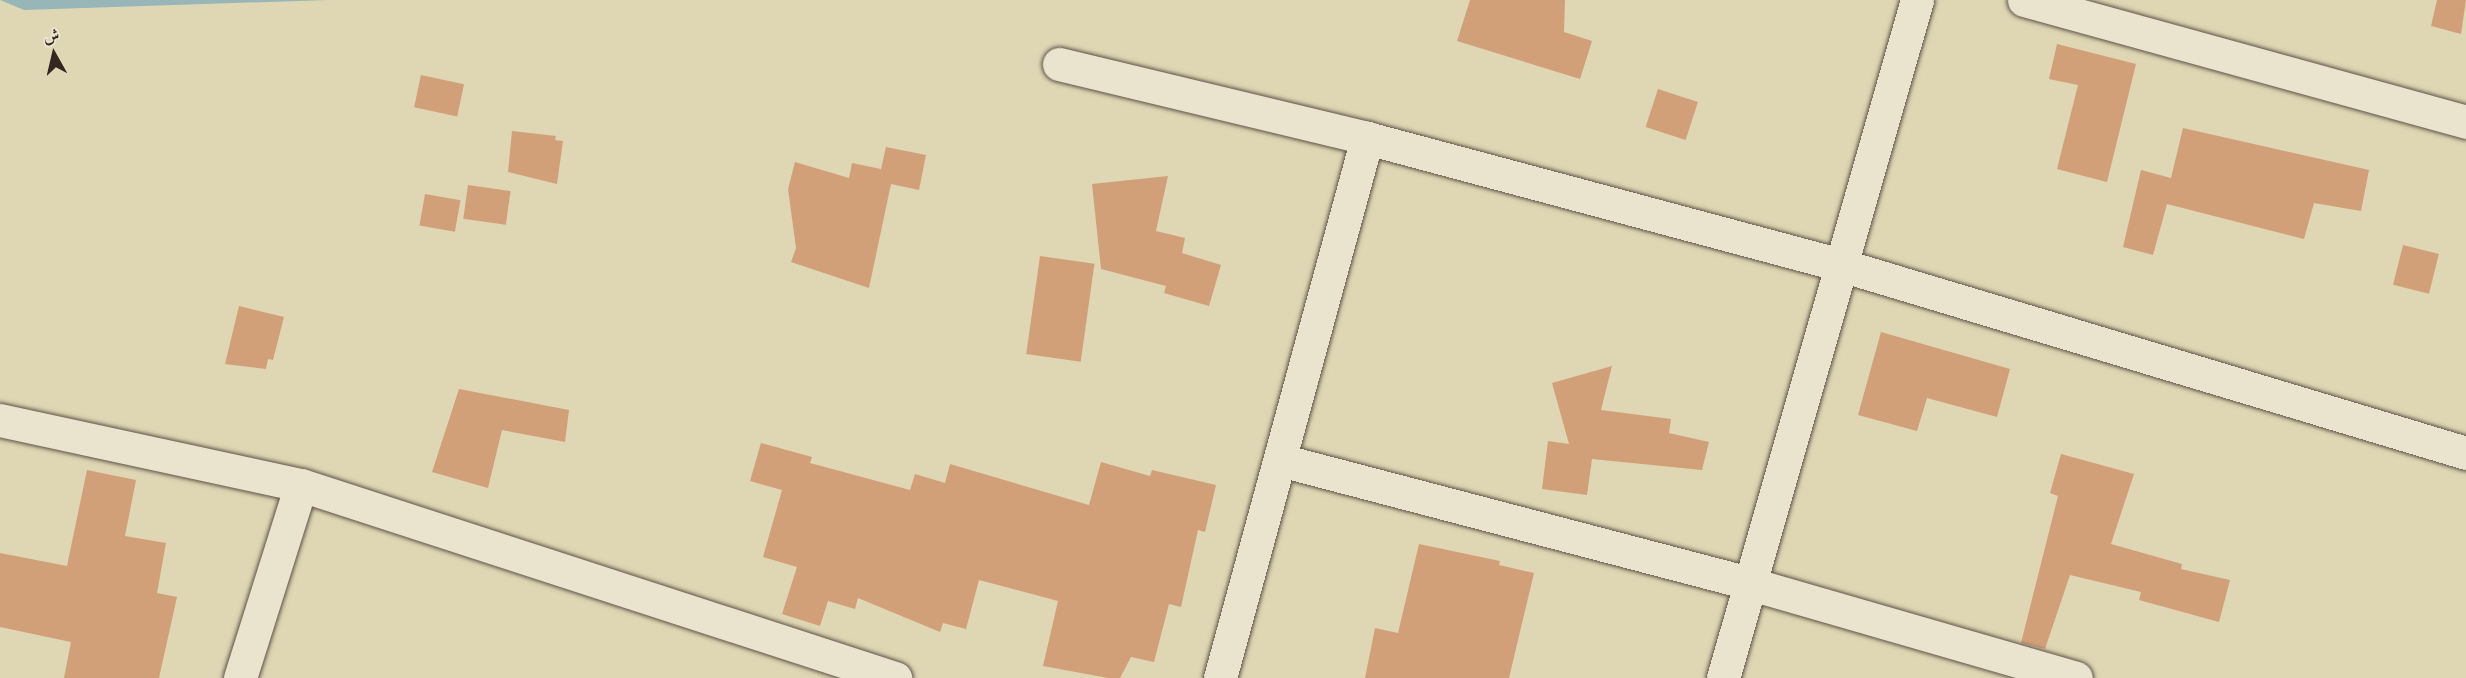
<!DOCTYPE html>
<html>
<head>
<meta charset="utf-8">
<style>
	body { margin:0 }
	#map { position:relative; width:2466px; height:678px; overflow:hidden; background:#dfd6b4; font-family:"IM FELL Double Pica",Amiri,serif }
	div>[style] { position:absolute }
	.water>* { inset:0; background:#98b6b8 }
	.building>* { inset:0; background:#d1a078; transform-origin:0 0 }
	.roads { filter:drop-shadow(0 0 2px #5f5346) drop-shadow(0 0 2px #5f5346) }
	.street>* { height:33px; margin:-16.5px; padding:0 16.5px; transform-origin:16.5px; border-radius:16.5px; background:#eae4ce }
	span { translate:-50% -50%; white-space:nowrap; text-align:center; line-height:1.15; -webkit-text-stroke:6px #eae4ce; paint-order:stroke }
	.north { position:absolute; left:24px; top:24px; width:60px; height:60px; -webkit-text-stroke:4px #eae4ce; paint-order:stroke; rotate:352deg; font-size:16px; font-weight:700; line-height:24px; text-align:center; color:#342721 }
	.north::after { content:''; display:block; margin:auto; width:21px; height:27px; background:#342721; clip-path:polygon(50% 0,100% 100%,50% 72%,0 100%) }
</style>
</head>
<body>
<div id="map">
	<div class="water">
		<i style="clip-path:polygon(0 0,328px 0,24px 10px)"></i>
	</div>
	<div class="building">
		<i style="clip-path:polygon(1470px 0,1565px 0,1564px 32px,1592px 41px,1580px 79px,1457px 41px)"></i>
		<i style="clip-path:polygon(2437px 0,2466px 0,2461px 34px,2431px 26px)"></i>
		<i style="clip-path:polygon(2057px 44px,2136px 64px,2107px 182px,2057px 169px,2078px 85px,2049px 79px)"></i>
		<i style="left:421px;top:75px;width:44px;height:33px;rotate:12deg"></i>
		<i style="left:1658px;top:89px;width:42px;height:40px;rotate:18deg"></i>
		<i style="clip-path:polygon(2183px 128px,2369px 170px,2361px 211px,2314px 203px,2304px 239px,2167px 204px,2153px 255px,2123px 247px,2141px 170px,2171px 178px)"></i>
		<i style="clip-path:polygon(512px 131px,556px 136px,555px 140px,563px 141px,557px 184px,508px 172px)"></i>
		<i style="clip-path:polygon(886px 147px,926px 155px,919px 190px,891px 184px,869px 288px,791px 262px,796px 248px,788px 189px,795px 162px,849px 178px,852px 163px,881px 169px)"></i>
		<i style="clip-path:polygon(1168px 176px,1156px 231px,1185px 238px,1182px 253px,1221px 265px,1209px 306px,1164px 293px,1166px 286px,1101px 269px,1092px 184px)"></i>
		<i style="left:468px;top:185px;width:43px;height:34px;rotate:8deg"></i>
		<i style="left:425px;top:194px;width:36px;height:32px;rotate:10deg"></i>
		<i style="left:2403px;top:245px;width:37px;height:41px;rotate:14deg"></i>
		<i style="left:1040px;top:256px;width:55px;height:99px;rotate:8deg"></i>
		<i style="clip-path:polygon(239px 306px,284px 317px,273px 360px,268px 359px,266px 369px,225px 364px)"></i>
		<i style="clip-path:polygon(1881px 332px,2010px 369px,1997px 417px,1927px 398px,1917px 431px,1858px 415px)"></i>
		<i style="clip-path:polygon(1612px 366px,1601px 410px,1671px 419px,1669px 433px,1709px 442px,1702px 470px,1592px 459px,1587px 495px,1542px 489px,1548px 441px,1569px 444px,1552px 383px)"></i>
		<i style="clip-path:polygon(459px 389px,569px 410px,565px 442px,502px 430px,488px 488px,432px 472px)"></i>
		<i style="clip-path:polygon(761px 443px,812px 457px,810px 463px,910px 490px,915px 474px,945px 483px,950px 464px,1089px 505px,1101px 462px,1150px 476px,1152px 470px,1216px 485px,1205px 532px,1198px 530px,1181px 607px,1169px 604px,1154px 662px,1131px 657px,1120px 678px,1108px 678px,1043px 666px,1058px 601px,979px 580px,966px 629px,943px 623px,940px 632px,858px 598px,855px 609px,828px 601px,820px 626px,782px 614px,797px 567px,763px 557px,782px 490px,750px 481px)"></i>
		<i style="clip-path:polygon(2061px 454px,2134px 474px,2111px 544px,2182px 564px,2181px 569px,2230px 580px,2219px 622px,2139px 600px,2141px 592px,2070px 575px,2045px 649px,2021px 643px,2058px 496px,2050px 493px)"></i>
		<i style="clip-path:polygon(87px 470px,136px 480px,125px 536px,166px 543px,157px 593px,177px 597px,159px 678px,64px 678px,71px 642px,0 627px,0 553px,67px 566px)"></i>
		<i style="clip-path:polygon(1419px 544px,1500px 561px,1499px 565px,1534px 573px,1509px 678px,1365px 678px,1375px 628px,1398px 633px)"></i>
	</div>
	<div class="roads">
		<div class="street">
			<i style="left:2024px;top:0;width:459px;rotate:15.4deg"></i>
			<i style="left:1059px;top:64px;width:317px;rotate:13.5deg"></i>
			<i style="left:1367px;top:138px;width:494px;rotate:15deg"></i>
			<i style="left:1844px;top:266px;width:650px;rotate:16.73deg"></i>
			<i style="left:0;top:420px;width:308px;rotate:12.2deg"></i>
			<i style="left:301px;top:485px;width:625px;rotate:18deg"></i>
			<i style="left:1280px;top:460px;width:487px;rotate:14.7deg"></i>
			<i style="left:1751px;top:584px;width:338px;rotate:16.1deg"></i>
			<i style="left:240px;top:678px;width:202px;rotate:-72.5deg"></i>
			<i style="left:1220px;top:678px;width:560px;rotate:-74.77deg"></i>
			<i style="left:1723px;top:678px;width:705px;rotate:-74.03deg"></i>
		</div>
	</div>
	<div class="north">ش</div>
</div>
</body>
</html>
